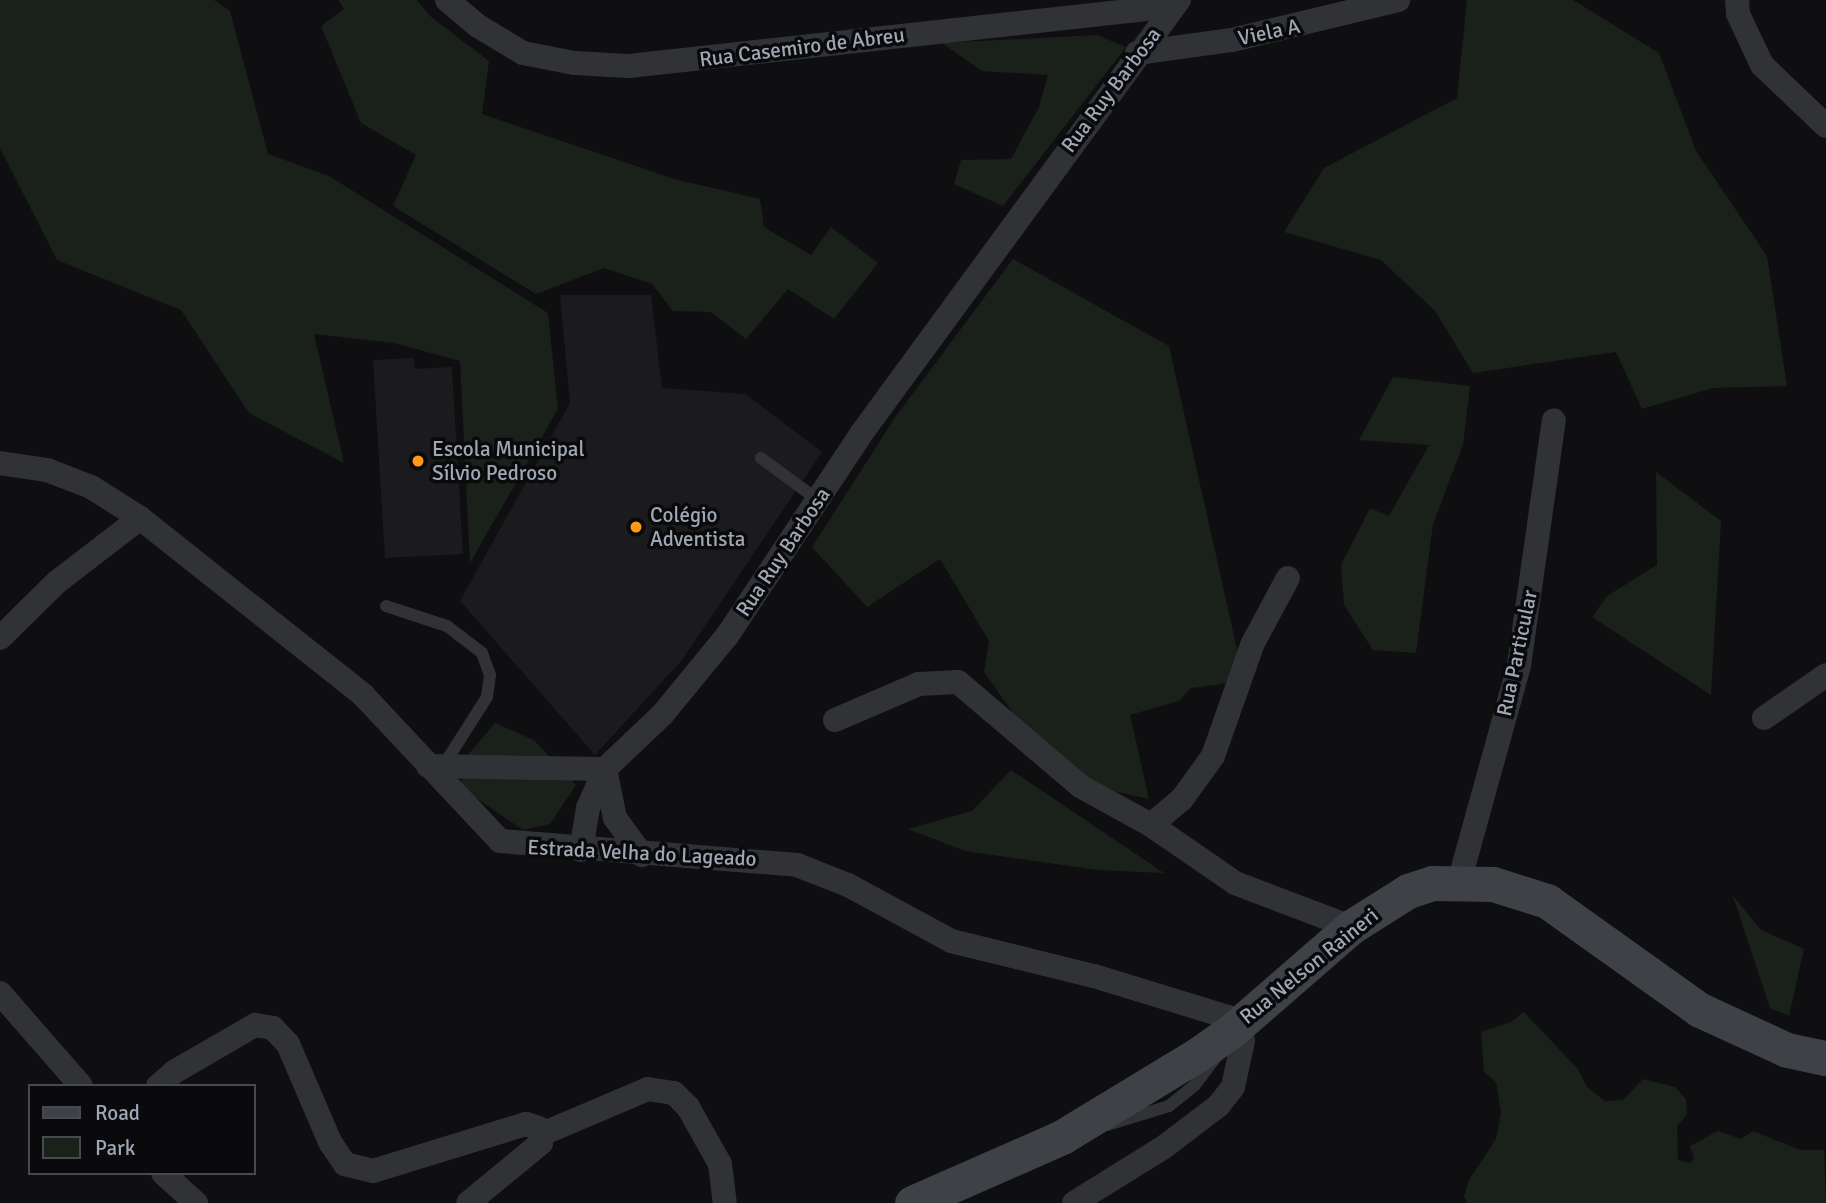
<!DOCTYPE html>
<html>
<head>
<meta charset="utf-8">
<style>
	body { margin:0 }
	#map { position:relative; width:1826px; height:1203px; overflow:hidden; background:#0f0f11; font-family:Signika,sans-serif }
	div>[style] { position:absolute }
	.built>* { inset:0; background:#1b1b1e }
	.green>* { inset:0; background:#19211a }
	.service>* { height:12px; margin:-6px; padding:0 6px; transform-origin:6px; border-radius:6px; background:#303236 }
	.minor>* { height:24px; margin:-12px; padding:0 12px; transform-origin:12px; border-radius:12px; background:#303236 }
	.secondary>* { height:35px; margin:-17.5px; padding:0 17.5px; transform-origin:17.5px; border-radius:17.5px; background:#3e4146 }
	.dots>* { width:19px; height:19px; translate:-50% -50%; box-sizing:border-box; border:4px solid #0a0a0c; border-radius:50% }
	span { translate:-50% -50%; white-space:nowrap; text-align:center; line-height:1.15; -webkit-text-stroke:7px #0a0a0c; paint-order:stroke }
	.street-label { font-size:21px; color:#9fa7b3 }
	.poi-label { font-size:21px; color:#9fa7b3 }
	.left { translate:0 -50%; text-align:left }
	.legend { position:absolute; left:28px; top:1084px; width:228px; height:91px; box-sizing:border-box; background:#0a0a0c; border:2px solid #46494f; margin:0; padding:9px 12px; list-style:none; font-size:21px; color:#9fa7b3 }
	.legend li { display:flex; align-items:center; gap:14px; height:35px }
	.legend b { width:35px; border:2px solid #46494f }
</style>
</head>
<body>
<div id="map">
	<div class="built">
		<i style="clip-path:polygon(560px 295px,651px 295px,662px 388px,745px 394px,822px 452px,682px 660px,595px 755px,460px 601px,570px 403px)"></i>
		<i style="clip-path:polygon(414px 358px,415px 369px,452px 367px,463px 554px,385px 558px,373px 360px)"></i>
	</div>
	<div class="green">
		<i style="clip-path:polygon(0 0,214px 0,230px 11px,268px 154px,329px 176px,548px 313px,558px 409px,470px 563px,460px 361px,394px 343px,314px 334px,344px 463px,249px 413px,181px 310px,57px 260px,0 148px)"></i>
		<i style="clip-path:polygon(338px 0,417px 0,430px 16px,489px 61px,482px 114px,674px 179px,760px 199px,764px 227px,811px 255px,831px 227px,878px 263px,834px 319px,788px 289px,746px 339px,711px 312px,673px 311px,652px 284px,604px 268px,536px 294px,393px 206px,416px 155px,361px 123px,321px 26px,344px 9px)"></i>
		<i style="clip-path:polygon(1467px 0,1573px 0,1659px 53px,1696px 151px,1767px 256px,1787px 386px,1713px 388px,1642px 409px,1616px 352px,1473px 373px,1435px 311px,1381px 260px,1284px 232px,1324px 168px,1457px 98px)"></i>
		<i style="clip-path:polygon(1097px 35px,1126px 47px,1003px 206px,954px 184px,961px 160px,1011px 159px,1039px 107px,1048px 75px,982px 71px,942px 43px)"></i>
		<i style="clip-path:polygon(1013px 259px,1169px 346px,1239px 658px,1230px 683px,1191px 688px,1179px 701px,1130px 715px,1149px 799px,1108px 790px,1068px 765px,1016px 717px,984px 672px,989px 641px,940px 559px,867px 607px,812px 547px,896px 416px)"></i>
		<i style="clip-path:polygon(1393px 377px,1470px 386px,1463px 445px,1433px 524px,1416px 653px,1373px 650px,1344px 605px,1341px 565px,1370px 508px,1389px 516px,1429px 445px,1359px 440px)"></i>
		<i style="clip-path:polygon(1656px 472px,1721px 521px,1711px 695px,1592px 617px,1607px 596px,1657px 565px)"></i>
		<i style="clip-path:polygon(495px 723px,534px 740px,576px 785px,550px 824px,523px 830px,460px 787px,466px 757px)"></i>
		<i style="clip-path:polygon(1011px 770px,1164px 873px,1097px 870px,965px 851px,908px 829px,972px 811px)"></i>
		<i style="clip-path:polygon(1733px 896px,1761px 930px,1804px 949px,1789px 1016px,1770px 1008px)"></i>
		<i style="clip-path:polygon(1524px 1012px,1578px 1069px,1587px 1087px,1605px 1101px,1623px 1100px,1643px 1079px,1675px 1087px,1686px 1099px,1687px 1114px,1677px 1126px,1678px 1160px,1690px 1163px,1694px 1158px,1690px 1146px,1718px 1131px,1741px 1139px,1753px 1131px,1800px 1150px,1824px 1150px,1826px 1203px,1467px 1203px,1464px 1196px,1469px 1180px,1496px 1139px,1501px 1113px,1496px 1082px,1484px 1072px,1481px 1032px,1511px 1022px)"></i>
	</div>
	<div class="service">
		<i style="left:761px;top:458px;width:71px;rotate:36.4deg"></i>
		<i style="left:386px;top:606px;width:64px;rotate:18.2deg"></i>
		<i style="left:447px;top:626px;width:44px;rotate:37.6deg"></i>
		<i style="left:482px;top:653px;width:23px;rotate:70deg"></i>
		<i style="left:490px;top:675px;width:22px;rotate:98deg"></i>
		<i style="left:487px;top:697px;width:82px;rotate:122.5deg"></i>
		<i style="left:1107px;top:1125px;width:65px;rotate:-17deg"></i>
		<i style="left:1169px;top:1106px;width:33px;rotate:-39deg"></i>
		<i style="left:1195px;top:1085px;width:40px;rotate:-53deg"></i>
	</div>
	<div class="minor">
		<i style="left:447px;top:0;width:40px;rotate:40deg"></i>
		<i style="left:478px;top:26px;width:52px;rotate:31deg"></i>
		<i style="left:523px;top:53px;width:52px;rotate:11.1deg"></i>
		<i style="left:574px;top:63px;width:55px;rotate:3.1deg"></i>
		<i style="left:629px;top:66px;width:548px;rotate:-6.28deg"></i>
		<i style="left:1737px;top:0;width:14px;rotate:86deg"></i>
		<i style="left:1738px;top:14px;width:56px;rotate:64.8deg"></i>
		<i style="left:1762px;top:65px;width:88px;rotate:43.6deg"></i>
		<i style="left:1137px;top:53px;width:96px;rotate:-7.8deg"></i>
		<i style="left:1232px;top:40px;width:171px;rotate:-13.5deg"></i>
		<i style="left:0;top:463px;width:48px;rotate:8.5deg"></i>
		<i style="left:47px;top:470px;width:47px;rotate:21.1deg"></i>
		<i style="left:91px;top:487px;width:58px;rotate:32.3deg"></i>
		<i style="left:140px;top:518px;width:285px;rotate:38.4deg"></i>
		<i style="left:363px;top:695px;width:200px;rotate:46.8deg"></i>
		<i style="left:500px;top:841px;width:298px;rotate:4.6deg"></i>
		<i style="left:797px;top:865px;width:55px;rotate:21.4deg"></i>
		<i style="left:848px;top:885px;width:117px;rotate:28.5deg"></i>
		<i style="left:951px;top:941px;width:147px;rotate:13.8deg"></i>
		<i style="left:1094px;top:976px;width:140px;rotate:17deg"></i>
		<i style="left:1228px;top:1017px;width:28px;rotate:58deg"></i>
		<i style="left:1243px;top:1041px;width:47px;rotate:102.3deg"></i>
		<i style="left:1233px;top:1087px;width:24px;rotate:128deg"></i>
		<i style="left:1218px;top:1106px;width:68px;rotate:142.8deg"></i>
		<i style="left:1164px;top:1147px;width:106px;rotate:148.1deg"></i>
		<i style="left:0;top:638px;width:80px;rotate:-44.5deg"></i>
		<i style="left:57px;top:582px;width:105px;rotate:-37.6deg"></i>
		<i style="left:1764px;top:718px;width:75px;rotate:-34.7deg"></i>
		<i style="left:835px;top:720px;width:91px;rotate:-23.2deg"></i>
		<i style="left:919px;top:684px;width:39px;rotate:-3deg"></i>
		<i style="left:958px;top:682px;width:160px;rotate:40.4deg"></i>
		<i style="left:1080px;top:786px;width:81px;rotate:28.8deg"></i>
		<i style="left:1151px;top:825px;width:102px;rotate:34.6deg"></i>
		<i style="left:1235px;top:883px;width:124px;rotate:20.8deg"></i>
		<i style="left:428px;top:766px;width:177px;rotate:1deg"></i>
		<i style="left:605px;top:769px;width:79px;rotate:-43.5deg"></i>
		<i style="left:662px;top:715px;width:102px;rotate:-50.6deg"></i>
		<i style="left:727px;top:636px;width:242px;rotate:-56.4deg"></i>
		<i style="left:861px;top:434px;width:538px;rotate:-53.77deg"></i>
		<i style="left:605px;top:769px;width:50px;rotate:78.5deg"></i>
		<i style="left:615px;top:818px;width:46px;rotate:53.9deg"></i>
		<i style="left:1151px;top:825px;width:40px;rotate:-40deg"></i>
		<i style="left:1182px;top:799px;width:53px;rotate:-54.2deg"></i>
		<i style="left:1213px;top:756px;width:118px;rotate:-70.6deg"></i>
		<i style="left:1252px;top:645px;width:76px;rotate:-61.8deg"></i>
		<i style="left:581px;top:850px;width:43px;rotate:-80.5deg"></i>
		<i style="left:588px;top:808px;width:43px;rotate:-66.4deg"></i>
		<i style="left:1459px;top:882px;width:225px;rotate:-74.5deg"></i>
		<i style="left:1519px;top:665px;width:247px;rotate:-81.9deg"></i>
		<i style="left:0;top:993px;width:123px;rotate:48.9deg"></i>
		<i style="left:158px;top:1086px;width:21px;rotate:-41deg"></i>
		<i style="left:174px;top:1072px;width:94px;rotate:-30.1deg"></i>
		<i style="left:255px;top:1025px;width:18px;rotate:9deg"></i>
		<i style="left:273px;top:1028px;width:22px;rotate:47deg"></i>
		<i style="left:288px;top:1044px;width:107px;rotate:66.8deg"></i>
		<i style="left:330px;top:1142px;width:27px;rotate:56deg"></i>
		<i style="left:345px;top:1164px;width:29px;rotate:14deg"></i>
		<i style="left:373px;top:1171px;width:160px;rotate:-17.1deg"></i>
		<i style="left:526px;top:1124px;width:13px;rotate:18deg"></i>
		<i style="left:538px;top:1128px;width:15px;rotate:79deg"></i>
		<i style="left:541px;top:1143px;width:94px;rotate:140.6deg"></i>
		<i style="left:542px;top:1134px;width:115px;rotate:-23deg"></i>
		<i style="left:648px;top:1089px;width:26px;rotate:9deg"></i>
		<i style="left:674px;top:1093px;width:20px;rotate:45deg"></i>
		<i style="left:688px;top:1107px;width:65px;rotate:60.7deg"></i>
		<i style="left:720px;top:1164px;width:39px;rotate:83deg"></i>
		<i style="left:163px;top:1173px;width:45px;rotate:42.3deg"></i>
	</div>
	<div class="secondary">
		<i style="left:912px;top:1203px;width:164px;rotate:-23.7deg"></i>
		<i style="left:1062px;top:1137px;width:162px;rotate:-31.3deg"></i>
		<i style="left:1200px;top:1053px;width:35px;rotate:-35deg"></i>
		<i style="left:1229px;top:1033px;width:162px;rotate:-41deg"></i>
		<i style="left:1351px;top:927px;width:67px;rotate:-32.3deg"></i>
		<i style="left:1408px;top:891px;width:26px;rotate:-18deg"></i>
		<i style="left:1433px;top:883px;width:60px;rotate:1deg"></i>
		<i style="left:1493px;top:884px;width:57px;rotate:17.5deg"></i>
		<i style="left:1547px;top:901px;width:188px;rotate:35.5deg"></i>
		<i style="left:1700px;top:1010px;width:96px;rotate:24.7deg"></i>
		<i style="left:1787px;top:1050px;width:40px;rotate:12deg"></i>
	</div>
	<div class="dots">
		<i style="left:418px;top:461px;background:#ff9719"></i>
		<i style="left:636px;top:527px;background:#ff9719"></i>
	</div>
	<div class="street-label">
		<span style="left:1269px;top:32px;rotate:-12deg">Viela A</span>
		<span style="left:802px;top:47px;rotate:-7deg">Rua Casemiro de Abreu</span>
		<span style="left:1111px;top:90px;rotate:-53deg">Rua Ruy Barbosa</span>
		<span style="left:783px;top:552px;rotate:-56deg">Rua Ruy Barbosa</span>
		<span style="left:1517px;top:653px;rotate:-78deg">Rua Particular</span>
		<span style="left:642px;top:853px;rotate:3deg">Estrada Velha do Lageado</span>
		<span style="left:1309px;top:966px;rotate:-39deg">Rua Nelson Raineri</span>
	</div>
	<div class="poi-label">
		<span class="left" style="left:432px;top:461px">Escola Municipal<br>Sílvio Pedroso</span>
		<span class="left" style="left:650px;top:527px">Colégio<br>Adventista</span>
	</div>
	<ul class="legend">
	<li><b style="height:9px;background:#3e4146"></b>Road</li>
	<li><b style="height:19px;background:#19211a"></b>Park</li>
	</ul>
</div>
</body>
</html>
